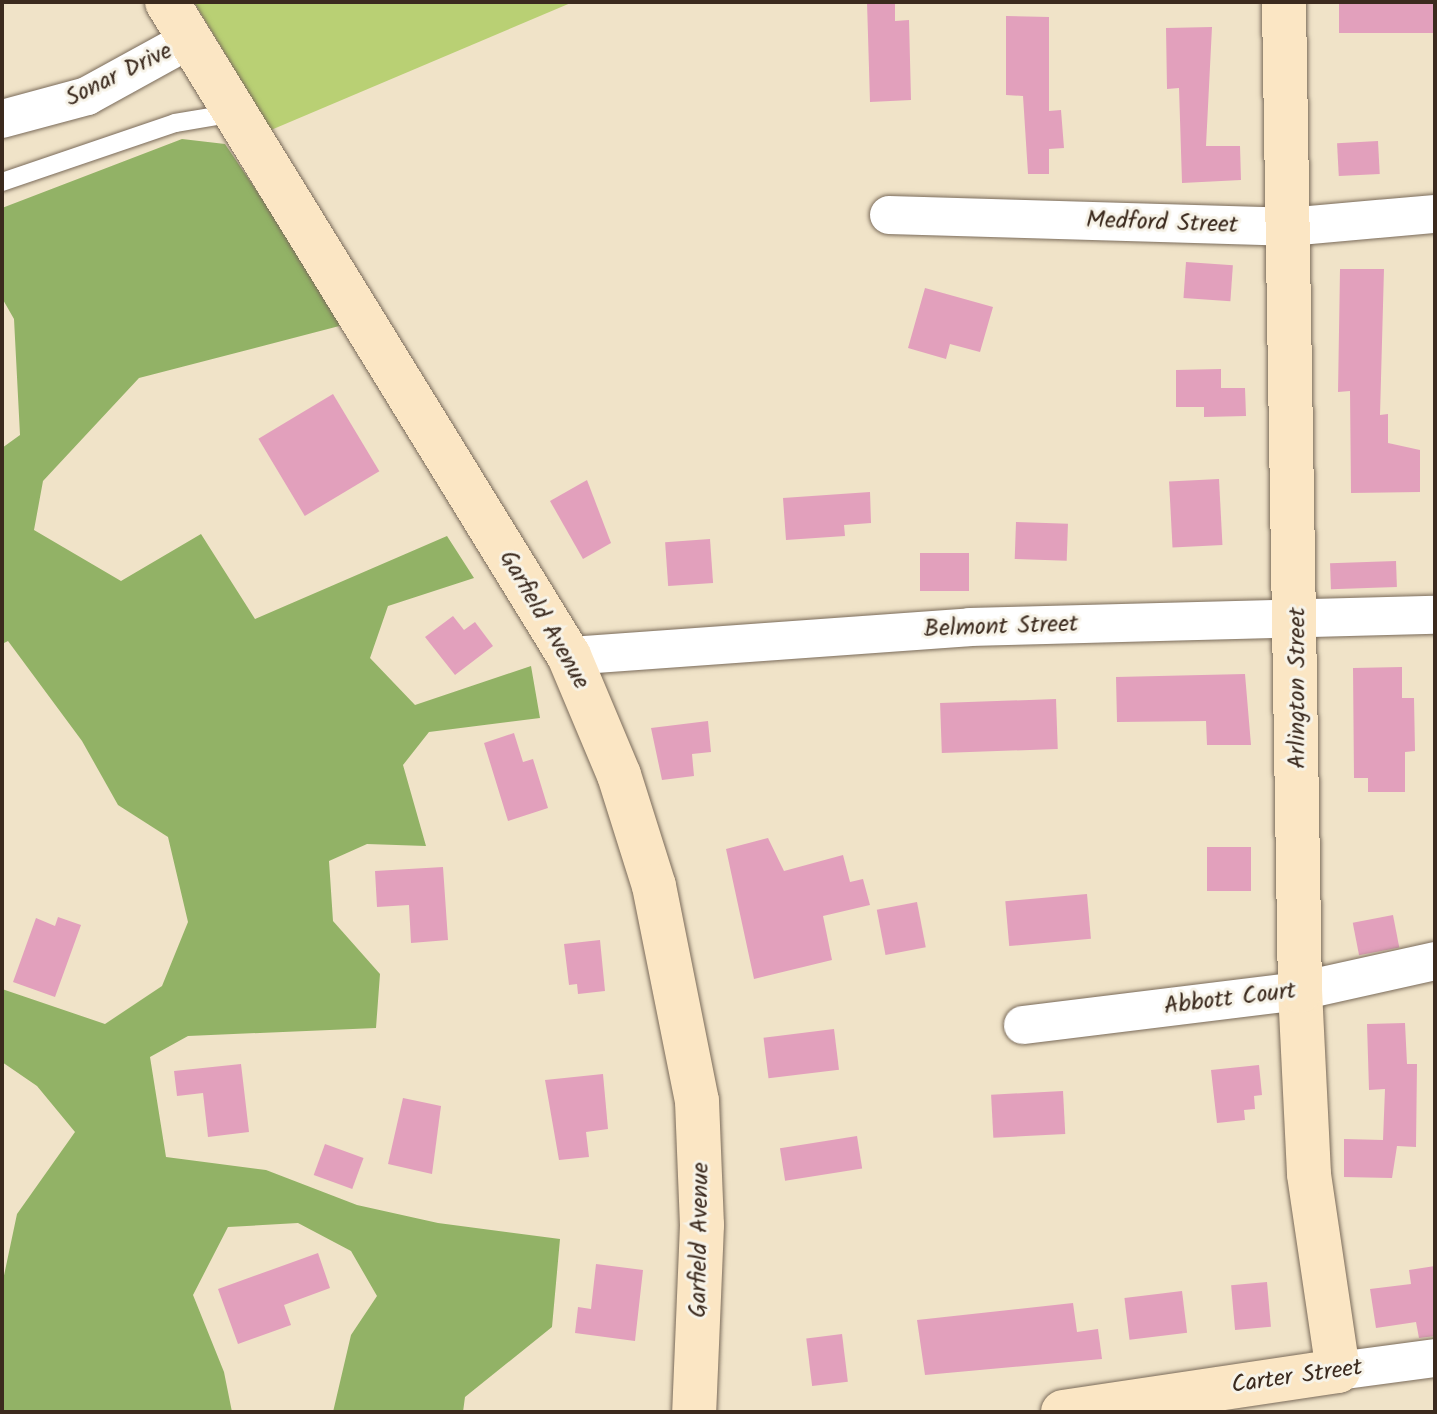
<!DOCTYPE html>
<html>
<head>
<meta charset="utf-8">
<style>
	body { margin:0 }
	#map { position:relative; width:1437px; height:1414px; overflow:hidden; background:#f0e3c8; font-family:Kalam,sans-serif }
	div>[style] { position:absolute }
	.green>* { inset:0; background:#b9d074 }
	.forest>* { inset:0; background:#92b266 }
	.building>* { inset:0; background:#e2a0bc; transform-origin:0 0 }
	.roads { filter:drop-shadow(0 0 2px #7a6b5a) drop-shadow(0 0 2px #7a6b5a) }
	.lane>* { height:18px; margin:-9px; padding:0 9px; transform-origin:9px; border-radius:9px; background:#fff }
	.street>* { height:38px; margin:-19px; padding:0 19px; transform-origin:19px; border-radius:19px; background:#fff }
	.secondary>* { height:44px; margin:-22px; padding:0 22px; transform-origin:22px; border-radius:22px; background:#fbe6c4 }
	span { translate:-50% -50%; white-space:nowrap; text-align:center; line-height:1.15; -webkit-text-stroke:6px #f7f3e8; paint-order:stroke }
	.street-label { font-size:24px; color:#3b2a1e }
	.frame { position:absolute; inset:0; border:4px solid #3b2a1e; pointer-events:none }
</style>
</head>
<body>
<div id="map">
	<div class="green">
		<i style="clip-path:polygon(194px 2px,573px 2px,271px 130px)"></i>
	</div>
	<div class="forest">
		<i style="clip-path:polygon(182px 139px,225px 144px,347px 324px,139px 378px,43px 481px,34px 530px,121px 581px,201px 534px,255px 619px,447px 536px,474px 578px,388px 606px,370px 658px,415px 705px,531px 666px,540px 718px,429px 732px,403px 765px,426px 846px,367px 844px,329px 861px,333px 921px,380px 974px,376px 1028px,188px 1036px,150px 1057px,166px 1157px,266px 1170px,357px 1205px,438px 1223px,560px 1239px,552px 1327px,465px 1397px,463px 1412px,333px 1412px,351px 1335px,377px 1296px,351px 1251px,298px 1223px,228px 1227px,193px 1295px,224px 1372px,232px 1412px,2px 1412px,2px 1285px,17px 1214px,75px 1132px,37px 1086px,2px 1062px,2px 989px,105px 1024px,162px 986px,188px 922px,168px 837px,118px 805px,82px 741px,8px 641px,2px 644px,2px 448px,20px 435px,14px 319px,2px 298px,2px 208px)"></i>
	</div>
	<div class="building">
		<i style="clip-path:polygon(867px 2px,895px 2px,895px 21px,909px 20px,911px 100px,870px 102px)"></i>
		<i style="left:1339px;top:2px;width:96px;height:31px"></i>
		<i style="clip-path:polygon(1006px 16px,1049px 17px,1049px 111px,1061px 110px,1064px 148px,1049px 149px,1049px 174px,1028px 174px,1023px 96px,1006px 95px)"></i>
		<i style="clip-path:polygon(1212px 27px,1206px 146px,1240px 146px,1241px 180px,1182px 183px,1179px 88px,1167px 89px,1166px 28px)"></i>
		<i style="left:1378px;top:141px;width:33px;height:41px;rotate:87deg"></i>
		<i style="left:1186px;top:262px;width:47px;height:36px;rotate:4deg"></i>
		<i style="clip-path:polygon(1340px 269px,1384px 269px,1380px 415px,1388px 414px,1388px 443px,1420px 450px,1420px 492px,1351px 493px,1350px 391px,1338px 392px)"></i>
		<i style="clip-path:polygon(925px 288px,993px 307px,980px 352px,950px 344px,946px 359px,908px 348px)"></i>
		<i style="clip-path:polygon(1221px 369px,1221px 388px,1245px 388px,1246px 416px,1204px 417px,1204px 407px,1176px 407px,1176px 370px)"></i>
		<i style="left:333px;top:394px;width:90px;height:87px;rotate:59deg"></i>
		<i style="left:1219px;top:479px;width:66px;height:50px;rotate:87deg"></i>
		<i style="clip-path:polygon(587px 480px,611px 543px,583px 559px,550px 501px)"></i>
		<i style="clip-path:polygon(870px 492px,871px 523px,844px 525px,845px 536px,786px 540px,783px 498px)"></i>
		<i style="left:1016px;top:522px;width:52px;height:37px;rotate:2deg"></i>
		<i style="left:710px;top:539px;width:44px;height:45px;rotate:86deg"></i>
		<i style="left:969px;top:553px;width:38px;height:49px;rotate:90deg"></i>
		<i style="left:1396px;top:561px;width:26px;height:66px;rotate:88deg"></i>
		<i style="clip-path:polygon(453px 616px,464px 630px,475px 622px,493px 646px,455px 675px,425px 637px)"></i>
		<i style="clip-path:polygon(1402px 667px,1402px 698px,1414px 698px,1415px 751px,1405px 752px,1405px 792px,1368px 792px,1368px 778px,1354px 778px,1353px 668px)"></i>
		<i style="clip-path:polygon(1245px 674px,1251px 745px,1207px 745px,1206px 721px,1117px 722px,1116px 677px)"></i>
		<i style="left:1056px;top:699px;width:50px;height:116px;rotate:88deg"></i>
		<i style="clip-path:polygon(708px 721px,711px 752px,692px 754px,694px 776px,662px 780px,651px 728px)"></i>
		<i style="clip-path:polygon(514px 733px,523px 762px,533px 759px,548px 808px,508px 821px,484px 743px)"></i>
		<i style="clip-path:polygon(768px 838px,784px 871px,843px 855px,850px 882px,863px 879px,870px 905px,823px 916px,832px 960px,754px 979px,726px 849px)"></i>
		<i style="left:1251px;top:847px;width:44px;height:44px;rotate:90deg"></i>
		<i style="clip-path:polygon(443px 867px,448px 940px,411px 943px,409px 905px,377px 907px,375px 871px)"></i>
		<i style="left:1087px;top:894px;width:45px;height:82px;rotate:85deg"></i>
		<i style="left:917px;top:902px;width:46px;height:41px;rotate:79deg"></i>
		<i style="left:1393px;top:915px;width:33px;height:41px;rotate:79deg"></i>
		<i style="clip-path:polygon(58px 917px,81px 925px,55px 997px,13px 982px,36px 918px,55px 926px)"></i>
		<i style="clip-path:polygon(600px 940px,605px 991px,578px 994px,577px 984px,569px 985px,564px 944px)"></i>
		<i style="clip-path:polygon(1405px 1023px,1407px 1064px,1417px 1064px,1416px 1147px,1397px 1146px,1392px 1178px,1344px 1177px,1344px 1139px,1383px 1140px,1385px 1089px,1369px 1090px,1367px 1024px)"></i>
		<i style="left:834px;top:1029px;width:41px;height:71px;rotate:83deg"></i>
		<i style="clip-path:polygon(241px 1064px,249px 1132px,208px 1137px,203px 1093px,177px 1096px,174px 1071px)"></i>
		<i style="clip-path:polygon(1259px 1065px,1262px 1095px,1254px 1096px,1255px 1109px,1244px 1110px,1245px 1120px,1217px 1123px,1211px 1070px)"></i>
		<i style="clip-path:polygon(603px 1074px,608px 1129px,586px 1132px,589px 1157px,559px 1160px,545px 1080px)"></i>
		<i style="left:1063px;top:1091px;width:43px;height:72px;rotate:87deg"></i>
		<i style="clip-path:polygon(403px 1098px,441px 1106px,432px 1174px,388px 1164px)"></i>
		<i style="left:857px;top:1136px;width:33px;height:78px;rotate:81deg"></i>
		<i style="left:325px;top:1144px;width:41px;height:33px;rotate:20deg"></i>
		<i style="clip-path:polygon(318px 1253px,330px 1288px,284px 1305px,291px 1325px,238px 1344px,218px 1289px)"></i>
		<i style="clip-path:polygon(596px 1264px,643px 1270px,635px 1341px,575px 1333px,578px 1307px,591px 1309px)"></i>
		<i style="clip-path:polygon(1435px 1266px,1435px 1336px,1419px 1338px,1416px 1322px,1376px 1328px,1370px 1289px,1411px 1284px,1409px 1270px)"></i>
		<i style="left:1267px;top:1282px;width:45px;height:36px;rotate:85deg"></i>
		<i style="left:1182px;top:1291px;width:42px;height:58px;rotate:83deg"></i>
		<i style="clip-path:polygon(1073px 1303px,1077px 1332px,1098px 1329px,1102px 1359px,925px 1375px,917px 1320px)"></i>
		<i style="left:842px;top:1334px;width:48px;height:36px;rotate:83deg"></i>
	</div>
	<div class="roads">
		<div class="lane">
			<i style="left:2px;top:182px;width:183px;rotate:-18.8deg"></i>
			<i style="left:175px;top:123px;width:61px;rotate:-9.5deg"></i>
		</div>
		<div class="street">
			<i style="left:2px;top:119px;width:88px;rotate:-15.1deg"></i>
			<i style="left:87px;top:96px;width:116px;rotate:-28.8deg"></i>
			<i style="left:889px;top:215px;width:399px;rotate:1.7deg"></i>
			<i style="left:1288px;top:227px;width:148px;rotate:-5.1deg"></i>
			<i style="left:569px;top:656px;width:402px;rotate:-4.1deg"></i>
			<i style="left:970px;top:627px;width:465px;rotate:-1.5deg"></i>
			<i style="left:1023px;top:1025px;width:279px;rotate:-7deg"></i>
			<i style="left:1300px;top:991px;width:138px;rotate:-12.5deg"></i>
			<i style="left:1338px;top:1371px;width:98px;rotate:-7.6deg"></i>
		</div>
		<div class="secondary">
			<i style="left:167px;top:2px;width:768px;rotate:58.42deg"></i>
			<i style="left:569px;top:656px;width:129px;rotate:67.2deg"></i>
			<i style="left:619px;top:775px;width:116px;rotate:72.5deg"></i>
			<i style="left:654px;top:886px;width:219px;rotate:78.7deg"></i>
			<i style="left:697px;top:1101px;width:124px;rotate:87.7deg"></i>
			<i style="left:702px;top:1225px;width:187px;rotate:92.4deg"></i>
			<i style="left:1063px;top:1412px;width:278px;rotate:-8.5deg"></i>
			<i style="left:1338px;top:1371px;width:199px;rotate:-98.4deg"></i>
			<i style="left:1309px;top:1174px;width:183px;rotate:-92.8deg"></i>
			<i style="left:1300px;top:991px;width:989px;rotate:-90.93deg"></i>
		</div>
	</div>
	<div class="street-label">
		<span style="left:119px;top:75px;rotate:-26deg">Sonar Drive</span>
		<span style="left:1162px;top:223px;rotate:2deg">Medford Street</span>
		<span style="left:544px;top:620px;rotate:60deg">Garfield Avenue</span>
		<span style="left:1001px;top:627px;rotate:-2deg">Belmont Street</span>
		<span style="left:1298px;top:688px;rotate:-90deg">Arlington Street</span>
		<span style="left:1230px;top:999px;rotate:-7deg">Abbott Court</span>
		<span style="left:700px;top:1240px;rotate:-89deg">Garfield Avenue</span>
		<span style="left:1297px;top:1377px;rotate:-8deg">Carter Street</span>
	</div>
	<div class="frame"></div>
</div>
</body>
</html>
